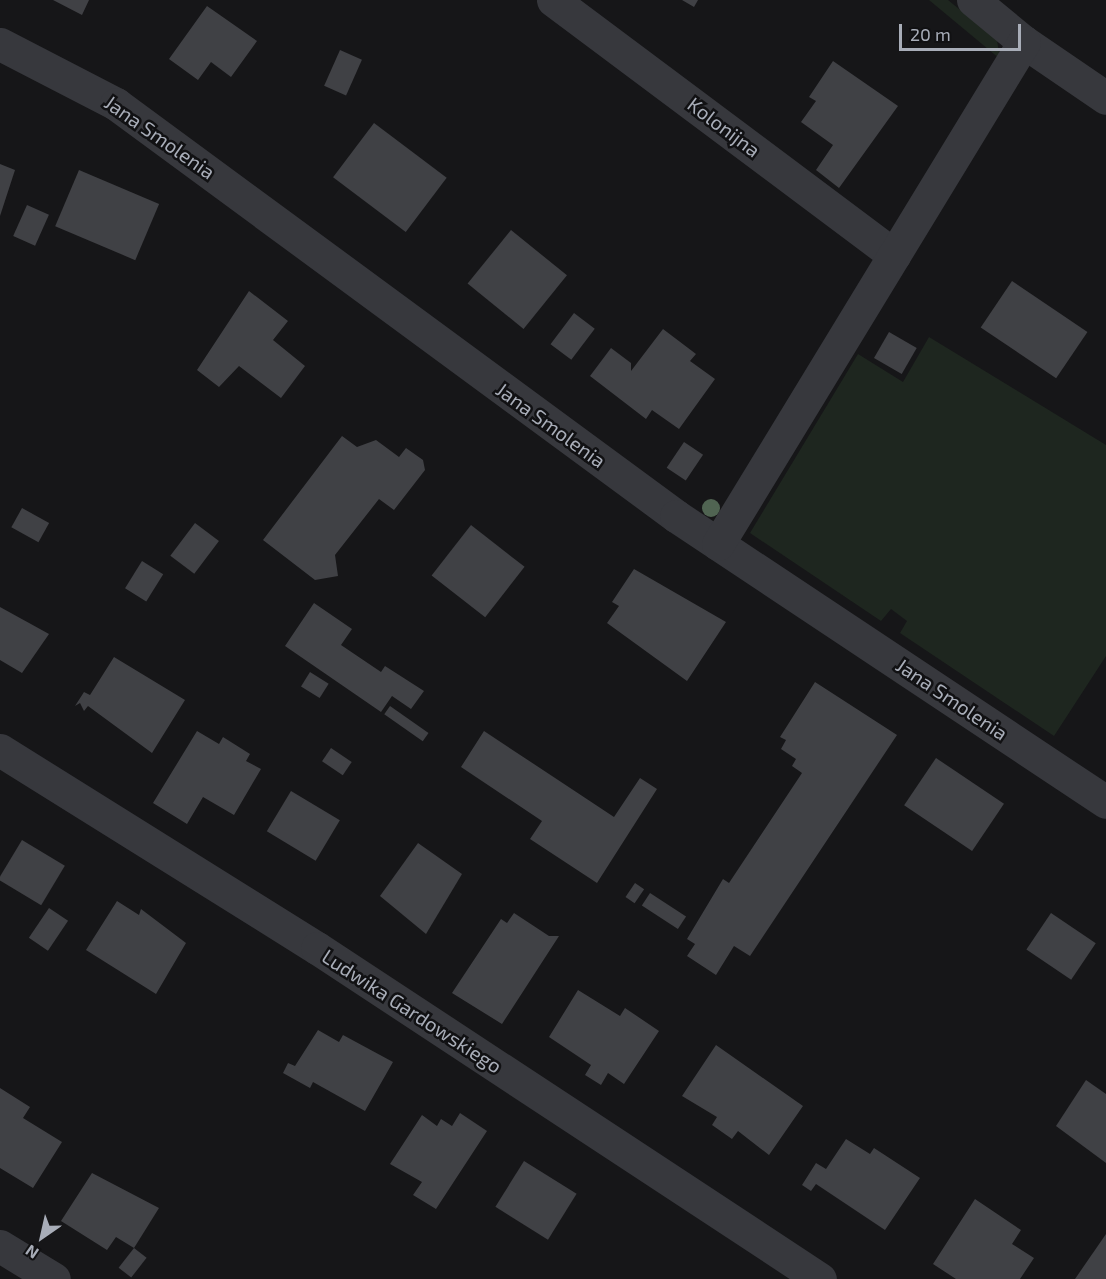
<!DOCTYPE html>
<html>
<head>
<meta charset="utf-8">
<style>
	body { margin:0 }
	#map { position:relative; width:1106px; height:1279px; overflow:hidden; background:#161618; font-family:"Exo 2",sans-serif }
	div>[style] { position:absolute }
	.green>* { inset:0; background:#1e261f }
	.building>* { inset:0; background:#404145; transform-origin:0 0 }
	.minor>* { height:33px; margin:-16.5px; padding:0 16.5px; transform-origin:16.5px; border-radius:16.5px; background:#37383d }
	.trees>* { width:18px; height:18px; margin:-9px; border-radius:50%; background:#506452 }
	span { translate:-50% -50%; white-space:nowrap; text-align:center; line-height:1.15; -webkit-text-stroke:5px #111113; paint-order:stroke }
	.street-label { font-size:20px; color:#a8adb8 }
	.north { position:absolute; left:12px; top:1207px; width:60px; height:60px; -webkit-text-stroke:4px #111113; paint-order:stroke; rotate:214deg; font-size:16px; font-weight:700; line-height:24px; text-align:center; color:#a8adb8 }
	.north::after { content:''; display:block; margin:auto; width:21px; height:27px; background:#a8adb8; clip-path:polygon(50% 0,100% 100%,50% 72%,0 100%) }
	.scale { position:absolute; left:899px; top:24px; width:122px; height:27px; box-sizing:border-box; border:3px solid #a8adb8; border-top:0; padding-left:8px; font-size:18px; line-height:21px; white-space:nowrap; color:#a8adb8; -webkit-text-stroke:4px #111113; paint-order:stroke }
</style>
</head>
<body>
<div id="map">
	<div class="green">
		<i style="clip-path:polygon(929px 0,948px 0,997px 40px,1000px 59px)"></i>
		<i style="clip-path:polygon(929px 337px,1106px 445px,1106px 656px,1054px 736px,900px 633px,907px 621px,891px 609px,881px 621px,750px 533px,858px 354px,903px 382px)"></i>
	</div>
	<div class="building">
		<i style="clip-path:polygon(53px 0,89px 0,82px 15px)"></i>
		<i style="clip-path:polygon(682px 0,698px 0,694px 7px)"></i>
		<i style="clip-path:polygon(207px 6px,257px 41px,231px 77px,211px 62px,198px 80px,169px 59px)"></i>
		<i style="left:340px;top:50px;width:24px;height:39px;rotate:24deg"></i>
		<i style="clip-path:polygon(833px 61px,898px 106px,839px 188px,816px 170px,833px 145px,801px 122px,816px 101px,809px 97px)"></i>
		<i style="left:374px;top:123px;width:91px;height:68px;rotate:37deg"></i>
		<i style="clip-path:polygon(0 164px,15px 170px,0 216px)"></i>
		<i style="left:79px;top:170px;width:87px;height:61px;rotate:23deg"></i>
		<i style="left:27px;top:205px;width:24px;height:34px;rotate:24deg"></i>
		<i style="left:511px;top:230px;width:72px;height:69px;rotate:39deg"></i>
		<i style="left:1012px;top:281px;width:91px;height:56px;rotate:34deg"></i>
		<i style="clip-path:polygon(249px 291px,288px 321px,273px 340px,305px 366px,281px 398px,239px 366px,219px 387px,197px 370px)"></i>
		<i style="left:574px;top:313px;width:26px;height:39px;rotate:37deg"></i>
		<i style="clip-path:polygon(663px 329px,696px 354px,690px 361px,715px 379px,679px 429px,652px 410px,646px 419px,590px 376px,611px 348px,631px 363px,631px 371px)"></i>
		<i style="left:889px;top:332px;width:32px;height:30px;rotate:30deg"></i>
		<i style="clip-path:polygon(342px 436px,357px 447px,376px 440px,399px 457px,406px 448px,423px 460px,425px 470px,394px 510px,379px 499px,335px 555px,338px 576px,315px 580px,263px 540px)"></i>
		<i style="left:684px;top:442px;width:23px;height:31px;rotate:34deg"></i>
		<i style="left:22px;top:508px;width:31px;height:22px;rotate:29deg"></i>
		<i style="left:195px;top:523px;width:30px;height:41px;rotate:37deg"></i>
		<i style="left:471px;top:525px;width:68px;height:64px;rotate:38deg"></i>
		<i style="left:142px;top:561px;width:25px;height:32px;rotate:32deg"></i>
		<i style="clip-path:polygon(634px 569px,726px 622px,687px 681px,607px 623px,619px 606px,612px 602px)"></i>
		<i style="clip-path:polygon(314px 603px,352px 629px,341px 645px,381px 672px,385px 666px,424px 691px,411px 709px,392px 696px,381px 712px,285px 646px)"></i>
		<i style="clip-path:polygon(0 607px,49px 634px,22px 673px,0 660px)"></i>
		<i style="clip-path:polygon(114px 657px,185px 700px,152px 753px,88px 706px,84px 711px,80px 703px,75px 706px,84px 692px,90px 695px)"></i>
		<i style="left:310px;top:672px;width:22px;height:17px;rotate:32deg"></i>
		<i style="clip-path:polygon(815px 682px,897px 735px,750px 956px,734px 946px,716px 975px,687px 956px,695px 944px,687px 939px,723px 879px,729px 883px,802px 773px,792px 766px,796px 759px,781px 749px,786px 740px,780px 737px)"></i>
		<i style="left:390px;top:706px;width:47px;height:10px;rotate:35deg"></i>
		<i style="clip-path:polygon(197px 731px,219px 744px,223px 737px,250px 754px,246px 761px,261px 769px,234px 815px,203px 797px,187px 824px,153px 803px)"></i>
		<i style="clip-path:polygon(484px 731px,614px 817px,640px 778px,657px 789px,597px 883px,530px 839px,542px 821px,461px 767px)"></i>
		<i style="left:331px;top:748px;width:25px;height:16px;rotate:34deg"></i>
		<i style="left:936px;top:758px;width:82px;height:57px;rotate:34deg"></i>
		<i style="left:291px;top:791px;width:57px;height:47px;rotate:31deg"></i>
		<i style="left:22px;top:840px;width:50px;height:46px;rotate:31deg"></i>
		<i style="clip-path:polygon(418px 843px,462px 874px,426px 934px,380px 896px)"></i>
		<i style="left:635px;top:883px;width:11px;height:17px;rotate:34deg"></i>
		<i style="left:650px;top:893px;width:43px;height:15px;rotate:33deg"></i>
		<i style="clip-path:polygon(117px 901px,139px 915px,141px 909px,186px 943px,156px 994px,86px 950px)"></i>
		<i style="left:49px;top:908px;width:23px;height:36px;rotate:34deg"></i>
		<i style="clip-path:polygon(514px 913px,549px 936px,559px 936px,502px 1024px,452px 993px,501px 919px,507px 923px)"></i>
		<i style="left:1051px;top:913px;width:54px;height:44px;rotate:34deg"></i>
		<i style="clip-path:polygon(578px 990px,620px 1016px,625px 1008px,659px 1031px,624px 1084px,608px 1073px,601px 1085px,585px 1075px,591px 1065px,549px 1037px)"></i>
		<i style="clip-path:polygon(318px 1030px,339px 1042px,343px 1035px,393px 1062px,365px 1111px,313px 1082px,310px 1088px,283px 1073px,288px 1063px,295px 1066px)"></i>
		<i style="clip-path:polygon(716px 1045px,803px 1106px,769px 1155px,738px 1131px,732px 1139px,712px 1125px,717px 1117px,682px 1096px)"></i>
		<i style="clip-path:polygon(1086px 1080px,1106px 1094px,1106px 1163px,1056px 1126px)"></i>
		<i style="clip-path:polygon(0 1088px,30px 1107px,23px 1118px,62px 1142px,33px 1188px,0 1168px)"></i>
		<i style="clip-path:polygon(460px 1113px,487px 1131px,436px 1209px,413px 1195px,422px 1182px,390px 1164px,422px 1115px,437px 1126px,441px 1119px,452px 1126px)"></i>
		<i style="clip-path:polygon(846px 1139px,870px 1154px,874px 1148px,920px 1178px,885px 1230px,816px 1184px,811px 1191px,802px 1185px,816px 1163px,826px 1169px)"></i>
		<i style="left:524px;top:1161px;width:62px;height:54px;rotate:32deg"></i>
		<i style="clip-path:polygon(92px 1173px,159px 1208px,134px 1248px,116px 1237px,107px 1250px,61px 1221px)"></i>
		<i style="clip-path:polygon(975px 1199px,1021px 1230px,1012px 1244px,1034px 1258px,1020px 1279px,956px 1279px,933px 1264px)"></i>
		<i style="clip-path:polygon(1106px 1234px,1106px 1279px,1075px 1279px)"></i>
		<i style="left:134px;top:1248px;width:16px;height:25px;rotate:38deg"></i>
	</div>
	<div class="minor">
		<i style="left:553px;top:0;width:426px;rotate:36.8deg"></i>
		<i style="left:973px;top:0;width:66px;rotate:39.5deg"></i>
		<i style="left:1024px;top:42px;width:99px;rotate:34.3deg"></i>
		<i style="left:0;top:44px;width:131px;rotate:27.3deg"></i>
		<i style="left:116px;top:104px;width:695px;rotate:36.34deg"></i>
		<i style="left:676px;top:516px;width:516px;rotate:33.63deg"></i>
		<i style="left:718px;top:544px;width:588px;rotate:-58.64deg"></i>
		<i style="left:0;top:750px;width:374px;rotate:32deg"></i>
		<i style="left:317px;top:948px;width:602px;rotate:33.35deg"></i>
		<i style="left:0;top:1246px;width:63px;rotate:31.4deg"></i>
	</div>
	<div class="trees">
		<i style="left:711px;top:508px"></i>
	</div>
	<div class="street-label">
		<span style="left:724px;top:127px;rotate:37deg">Kolonijna</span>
		<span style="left:160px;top:137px;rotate:35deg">Jana Smolenia</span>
		<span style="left:551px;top:425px;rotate:36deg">Jana Smolenia</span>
		<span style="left:952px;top:699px;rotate:34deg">Jana Smolenia</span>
		<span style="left:412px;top:1011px;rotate:33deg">Ludwika Gardowskiego</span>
	</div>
	<div class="north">N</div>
	<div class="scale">20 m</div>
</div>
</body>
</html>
